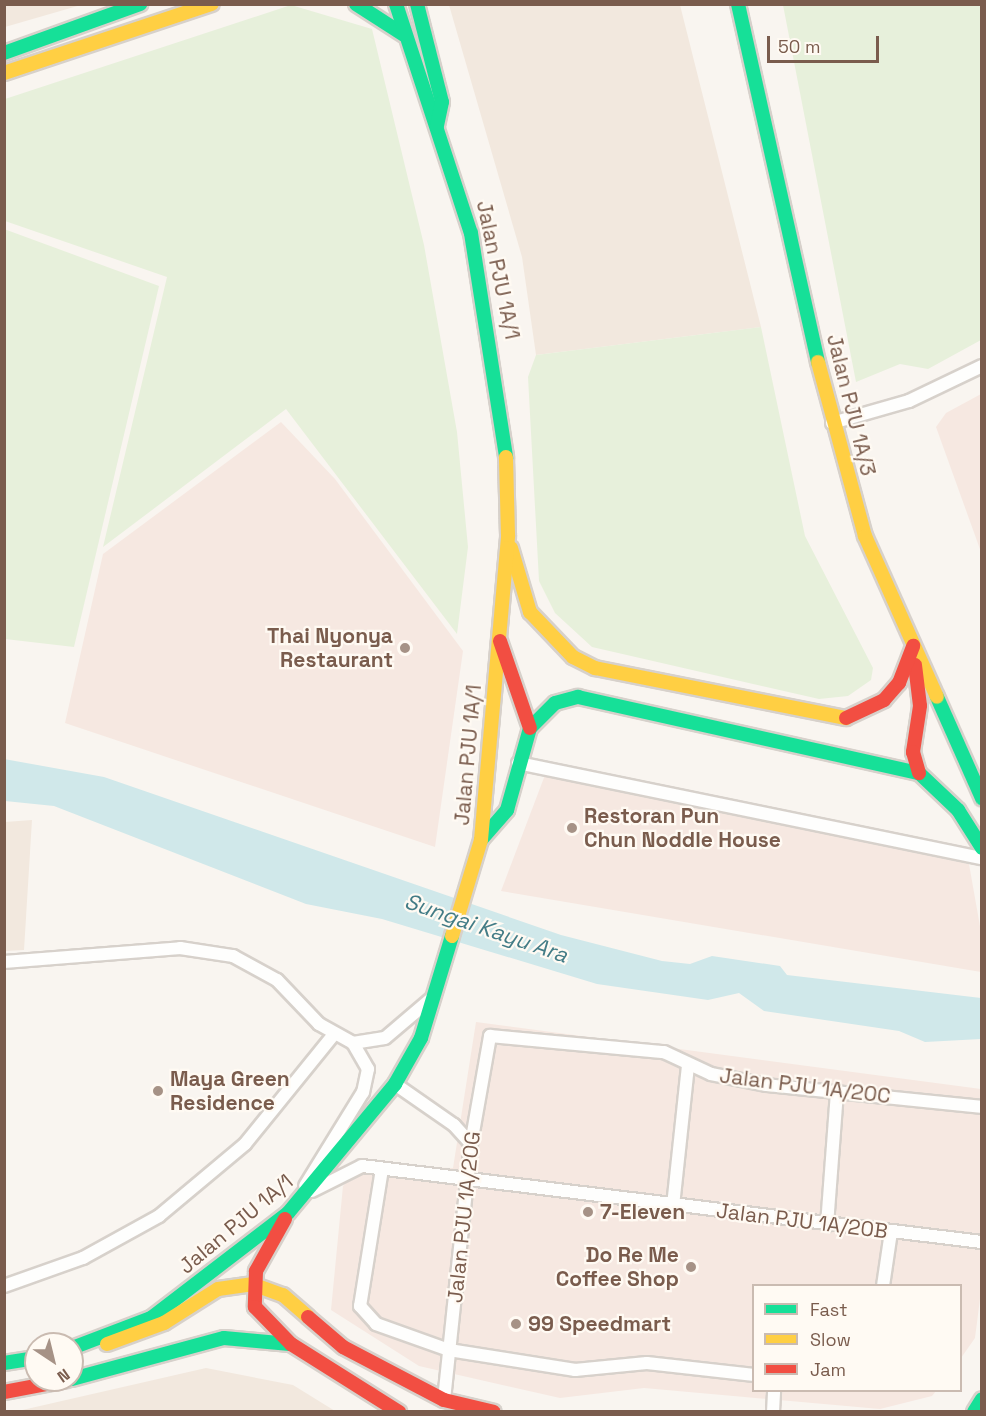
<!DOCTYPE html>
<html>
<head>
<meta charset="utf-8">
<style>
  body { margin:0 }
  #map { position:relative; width:986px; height:1416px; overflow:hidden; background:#f9f5f0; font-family:"Space Grotesk",sans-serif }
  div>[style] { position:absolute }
  .residential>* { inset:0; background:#f2e8de }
  .commercial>* { inset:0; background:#f6e8e1 }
  .green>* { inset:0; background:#e7f0db }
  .water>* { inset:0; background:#d0e8ea }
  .roads { filter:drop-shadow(2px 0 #d7d1cb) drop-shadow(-2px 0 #d7d1cb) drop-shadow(0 2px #d7d1cb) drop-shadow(0 -2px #d7d1cb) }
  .street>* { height:12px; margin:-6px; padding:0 6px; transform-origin:6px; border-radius:6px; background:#fefefd }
  .fast>* { height:14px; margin:-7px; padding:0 7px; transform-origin:7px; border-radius:7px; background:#16e098 }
  .slow>* { height:14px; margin:-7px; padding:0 7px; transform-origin:7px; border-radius:7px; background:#ffcf43 }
  .jam>* { height:14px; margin:-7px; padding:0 7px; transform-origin:7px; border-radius:7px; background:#f24e42 }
  .dots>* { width:16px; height:16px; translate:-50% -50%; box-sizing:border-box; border:3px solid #fffaf3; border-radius:50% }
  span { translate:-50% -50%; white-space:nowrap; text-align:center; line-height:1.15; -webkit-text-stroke:4.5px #fffaf3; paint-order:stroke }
  .street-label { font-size:21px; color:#7a5c4d }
  .poi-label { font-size:21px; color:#7a5c4d; font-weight:700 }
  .right { translate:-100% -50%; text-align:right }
  .left { translate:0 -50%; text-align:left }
  .water-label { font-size:22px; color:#437c86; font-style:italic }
  .frame { position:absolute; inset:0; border:6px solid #7a5c4d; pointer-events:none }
  .legend { position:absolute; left:752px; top:1284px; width:210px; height:108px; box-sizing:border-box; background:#fffaf3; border:2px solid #cabbb1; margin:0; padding:8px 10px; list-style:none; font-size:18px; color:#7a5c4d }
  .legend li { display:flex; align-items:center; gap:12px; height:30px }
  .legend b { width:30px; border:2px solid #cabbb1 }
  .north { position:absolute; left:24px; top:1332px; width:60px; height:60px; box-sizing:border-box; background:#fffaf3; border:2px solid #cabbb1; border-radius:50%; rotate:145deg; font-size:16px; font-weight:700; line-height:24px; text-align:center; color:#7a5c4d }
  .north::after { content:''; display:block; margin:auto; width:21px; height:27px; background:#a69286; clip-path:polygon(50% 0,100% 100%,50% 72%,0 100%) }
  .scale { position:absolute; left:767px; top:36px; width:112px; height:27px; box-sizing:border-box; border:3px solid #7a5c4d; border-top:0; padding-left:8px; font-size:18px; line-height:21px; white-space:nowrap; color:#7a5c4d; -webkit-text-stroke:4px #fffaf3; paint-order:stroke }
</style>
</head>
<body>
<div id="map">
  <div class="residential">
    <div style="clip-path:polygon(5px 4px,81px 4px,81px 5px,5px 27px)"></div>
    <div style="clip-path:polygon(449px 5px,680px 5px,761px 327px,536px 355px,522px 257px)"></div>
    <div style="clip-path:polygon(32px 820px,24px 950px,5px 951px,5px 822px)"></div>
    <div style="clip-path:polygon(206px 1368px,293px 1385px,335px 1411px,18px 1411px)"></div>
  </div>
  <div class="commercial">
    <div style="clip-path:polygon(981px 394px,981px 552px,936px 427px,946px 413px)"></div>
    <div style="clip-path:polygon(281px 422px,335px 479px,463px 651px,435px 847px,65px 723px,103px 554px)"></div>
    <div style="clip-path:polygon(545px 775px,969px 864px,981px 932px,981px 972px,501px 891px)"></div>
    <div style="clip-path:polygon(476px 1022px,981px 1089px,981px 1291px,975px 1338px,961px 1358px,960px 1286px,754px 1286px,754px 1390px,936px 1391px,932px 1396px,880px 1409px,644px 1388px,560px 1398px,419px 1366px,331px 1310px,343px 1186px,362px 1166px,453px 1168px)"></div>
  </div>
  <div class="green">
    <div style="clip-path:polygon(291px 5px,372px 29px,424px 245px,457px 432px,468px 547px,457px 634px,286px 409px,103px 547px,167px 277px,5px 221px,5px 99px)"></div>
    <div style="clip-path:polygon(783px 5px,981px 5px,981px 340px,928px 369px,900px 364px,856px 382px)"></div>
    <div style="clip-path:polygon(4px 229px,159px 286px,74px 647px,5px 639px)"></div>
    <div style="clip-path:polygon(761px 327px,805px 536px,873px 668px,871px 680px,848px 696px,819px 699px,592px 647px,555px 613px,539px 581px,528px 377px,536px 355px)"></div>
  </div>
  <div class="water">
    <div style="clip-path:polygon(4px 759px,104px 777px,561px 935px,662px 961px,690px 964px,712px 956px,780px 966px,787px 975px,981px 998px,981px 1039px,925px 1042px,899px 1031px,764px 1011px,739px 993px,708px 1000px,597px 984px,382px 919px,306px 904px,54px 806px,5px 801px)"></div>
  </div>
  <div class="roads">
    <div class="street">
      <div style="left:832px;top:423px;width:80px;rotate:-15.9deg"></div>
      <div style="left:909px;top:401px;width:81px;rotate:-25.6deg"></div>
      <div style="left:518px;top:763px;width:474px;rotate:11.6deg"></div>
      <div style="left:4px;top:962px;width:177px;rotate:-4.5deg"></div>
      <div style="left:180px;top:948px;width:54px;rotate:8.6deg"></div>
      <div style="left:233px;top:956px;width:50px;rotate:28.6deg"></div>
      <div style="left:277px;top:980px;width:61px;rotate:46.3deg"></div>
      <div style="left:319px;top:1024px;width:39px;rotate:29deg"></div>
      <div style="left:353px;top:1043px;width:30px;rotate:60deg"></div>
      <div style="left:368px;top:1069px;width:24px;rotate:102deg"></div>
      <div style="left:363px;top:1092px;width:110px;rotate:121.7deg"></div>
      <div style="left:353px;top:1043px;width:32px;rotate:-9deg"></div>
      <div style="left:385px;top:1038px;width:62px;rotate:-40.4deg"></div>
      <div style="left:395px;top:1084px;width:72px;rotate:34.8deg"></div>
      <div style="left:454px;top:1125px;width:25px;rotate:48deg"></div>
      <div style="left:382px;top:1169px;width:139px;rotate:99.1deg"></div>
      <div style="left:360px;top:1306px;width:24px;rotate:48deg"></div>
      <div style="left:376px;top:1324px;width:77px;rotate:19.6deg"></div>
      <div style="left:449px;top:1350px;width:128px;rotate:9deg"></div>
      <div style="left:575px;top:1370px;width:72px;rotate:-5.6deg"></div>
      <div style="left:647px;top:1363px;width:108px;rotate:6.4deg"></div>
      <div style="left:312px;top:1191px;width:56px;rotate:-26.6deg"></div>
      <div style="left:362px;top:1166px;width:625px;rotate:6.99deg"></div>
      <div style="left:673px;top:1206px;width:142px;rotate:-83.9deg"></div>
      <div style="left:827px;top:1225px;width:134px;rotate:-85.7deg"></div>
      <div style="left:4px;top:1286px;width:84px;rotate:-19.5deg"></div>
      <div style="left:83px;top:1258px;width:87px;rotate:-28.9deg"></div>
      <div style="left:159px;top:1216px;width:112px;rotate:-39.9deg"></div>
      <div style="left:245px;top:1144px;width:141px;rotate:-51deg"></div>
      <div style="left:883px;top:1286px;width:55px;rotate:-81.6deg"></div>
      <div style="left:444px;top:1400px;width:257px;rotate:-84deg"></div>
      <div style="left:471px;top:1144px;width:110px;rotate:-80deg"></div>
      <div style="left:490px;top:1036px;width:175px;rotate:5.3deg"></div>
      <div style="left:664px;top:1052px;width:52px;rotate:25.1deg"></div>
      <div style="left:711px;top:1074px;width:56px;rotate:11.3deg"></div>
      <div style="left:766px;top:1085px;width:217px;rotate:5.8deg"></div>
      <div style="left:773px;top:1412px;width:22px;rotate:-87deg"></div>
    </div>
    <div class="fast">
      <div style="left:356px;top:4px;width:57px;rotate:32.9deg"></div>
      <div style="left:396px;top:4px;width:241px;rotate:71.9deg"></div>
      <div style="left:471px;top:233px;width:227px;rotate:81.1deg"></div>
      <div style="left:417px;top:4px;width:101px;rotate:75.7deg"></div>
      <div style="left:442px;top:102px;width:25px;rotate:102deg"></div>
      <div style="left:738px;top:4px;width:367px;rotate:77.4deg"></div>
      <div style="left:4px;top:53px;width:145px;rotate:-19.8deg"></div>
      <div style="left:937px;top:697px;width:111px;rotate:66deg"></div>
      <div style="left:481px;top:840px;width:40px;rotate:-49deg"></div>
      <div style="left:507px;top:810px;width:85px;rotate:-74.3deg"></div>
      <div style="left:530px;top:728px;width:35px;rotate:-45deg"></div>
      <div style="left:555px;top:703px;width:24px;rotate:-15deg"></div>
      <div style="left:578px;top:697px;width:349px;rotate:12.6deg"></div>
      <div style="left:919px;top:773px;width:54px;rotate:43.5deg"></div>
      <div style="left:958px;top:810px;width:45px;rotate:57.7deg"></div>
      <div style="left:72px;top:1348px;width:85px;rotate:-20.8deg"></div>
      <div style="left:151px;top:1318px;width:173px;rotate:-37.5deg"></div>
      <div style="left:288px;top:1213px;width:168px;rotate:-50.3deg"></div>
      <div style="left:395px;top:1084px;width:53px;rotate:-60.5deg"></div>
      <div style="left:421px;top:1038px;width:107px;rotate:-73.1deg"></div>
      <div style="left:4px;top:1363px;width:32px;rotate:-9deg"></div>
      <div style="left:72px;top:1379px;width:157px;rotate:-15.1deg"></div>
      <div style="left:224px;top:1338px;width:66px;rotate:5.2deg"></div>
      <div style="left:974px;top:1412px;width:15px;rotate:-58deg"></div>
    </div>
    <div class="slow">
      <div style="left:4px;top:73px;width:219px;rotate:-18.4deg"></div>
      <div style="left:818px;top:362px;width:180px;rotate:74.9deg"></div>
      <div style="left:865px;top:536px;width:176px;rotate:65.9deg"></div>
      <div style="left:511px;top:548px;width:67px;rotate:73.5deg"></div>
      <div style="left:530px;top:612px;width:62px;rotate:46.3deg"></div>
      <div style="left:573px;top:657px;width:25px;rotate:27deg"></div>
      <div style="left:595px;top:668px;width:256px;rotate:11.3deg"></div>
      <div style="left:452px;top:936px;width:100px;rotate:-73.2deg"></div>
      <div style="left:481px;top:840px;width:306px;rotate:-84.9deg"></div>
      <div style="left:508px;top:535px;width:78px;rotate:-91.5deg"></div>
      <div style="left:107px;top:1344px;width:61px;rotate:-20.2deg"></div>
      <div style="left:164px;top:1323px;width:64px;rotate:-32.2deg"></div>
      <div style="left:218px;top:1289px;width:34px;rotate:-8deg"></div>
      <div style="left:252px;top:1284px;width:33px;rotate:20deg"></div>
      <div style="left:283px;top:1295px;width:33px;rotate:41deg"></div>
    </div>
    <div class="jam">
      <div style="left:500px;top:641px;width:92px;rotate:71deg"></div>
      <div style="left:915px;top:665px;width:41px;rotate:83deg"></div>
      <div style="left:920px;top:706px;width:47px;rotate:98.7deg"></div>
      <div style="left:913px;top:752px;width:22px;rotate:74deg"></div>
      <div style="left:846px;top:718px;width:42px;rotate:-25.3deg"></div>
      <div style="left:884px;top:700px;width:23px;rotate:-49deg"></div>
      <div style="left:899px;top:683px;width:40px;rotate:-69deg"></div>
      <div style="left:285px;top:1219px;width:60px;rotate:119.1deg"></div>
      <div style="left:256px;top:1271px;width:36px;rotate:92deg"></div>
      <div style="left:255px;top:1307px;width:52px;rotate:45.8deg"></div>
      <div style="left:291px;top:1344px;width:128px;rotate:32.2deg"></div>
      <div style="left:308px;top:1317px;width:46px;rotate:40.6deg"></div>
      <div style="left:343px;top:1347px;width:114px;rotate:27.7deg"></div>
      <div style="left:444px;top:1400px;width:51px;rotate:13.5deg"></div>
      <div style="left:4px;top:1392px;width:64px;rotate:-10.8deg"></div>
    </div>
  </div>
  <div class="dots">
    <div style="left:405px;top:648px;background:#a69286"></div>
    <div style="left:572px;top:828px;background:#a69286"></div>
    <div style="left:158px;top:1091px;background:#a69286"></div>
    <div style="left:588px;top:1212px;background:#a69286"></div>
    <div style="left:691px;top:1267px;background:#a69286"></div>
    <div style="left:516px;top:1324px;background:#a69286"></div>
  </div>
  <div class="street-label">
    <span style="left:498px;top:270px;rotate:78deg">Jalan PJU 1A/1</span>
    <span style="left:851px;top:405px;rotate:76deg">Jalan PJU 1A/3</span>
    <span style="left:468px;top:755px;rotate:-85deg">Jalan PJU 1A/1</span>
    <span style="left:805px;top:1086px;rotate:7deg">Jalan PJU 1A/20C</span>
    <span style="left:464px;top:1217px;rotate:-84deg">Jalan PJU 1A/20G</span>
    <span style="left:802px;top:1221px;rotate:7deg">Jalan PJU 1A/20B</span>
    <span style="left:236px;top:1224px;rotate:-40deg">Jalan PJU 1A/1</span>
  </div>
  <div class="poi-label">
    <span class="right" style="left:393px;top:648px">Thai Nyonya<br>Restaurant</span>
    <span class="left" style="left:584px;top:828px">Restoran Pun<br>Chun Noddle House</span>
    <span class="left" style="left:170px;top:1091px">Maya Green<br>Residence</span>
    <span class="left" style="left:600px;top:1212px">7-Eleven</span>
    <span class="right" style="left:679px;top:1267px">Do Re Me<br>Coffee Shop</span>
    <span class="left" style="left:528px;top:1324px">99 Speedmart</span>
  </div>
  <div class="water-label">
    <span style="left:486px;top:928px;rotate:19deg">Sungai Kayu Ara</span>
  </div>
  <div class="frame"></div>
  <ul class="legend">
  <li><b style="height:8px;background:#16e098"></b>Fast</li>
  <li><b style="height:8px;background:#ffcf43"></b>Slow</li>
  <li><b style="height:8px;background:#f24e42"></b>Jam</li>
  </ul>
  <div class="north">N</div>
  <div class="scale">50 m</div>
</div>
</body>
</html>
